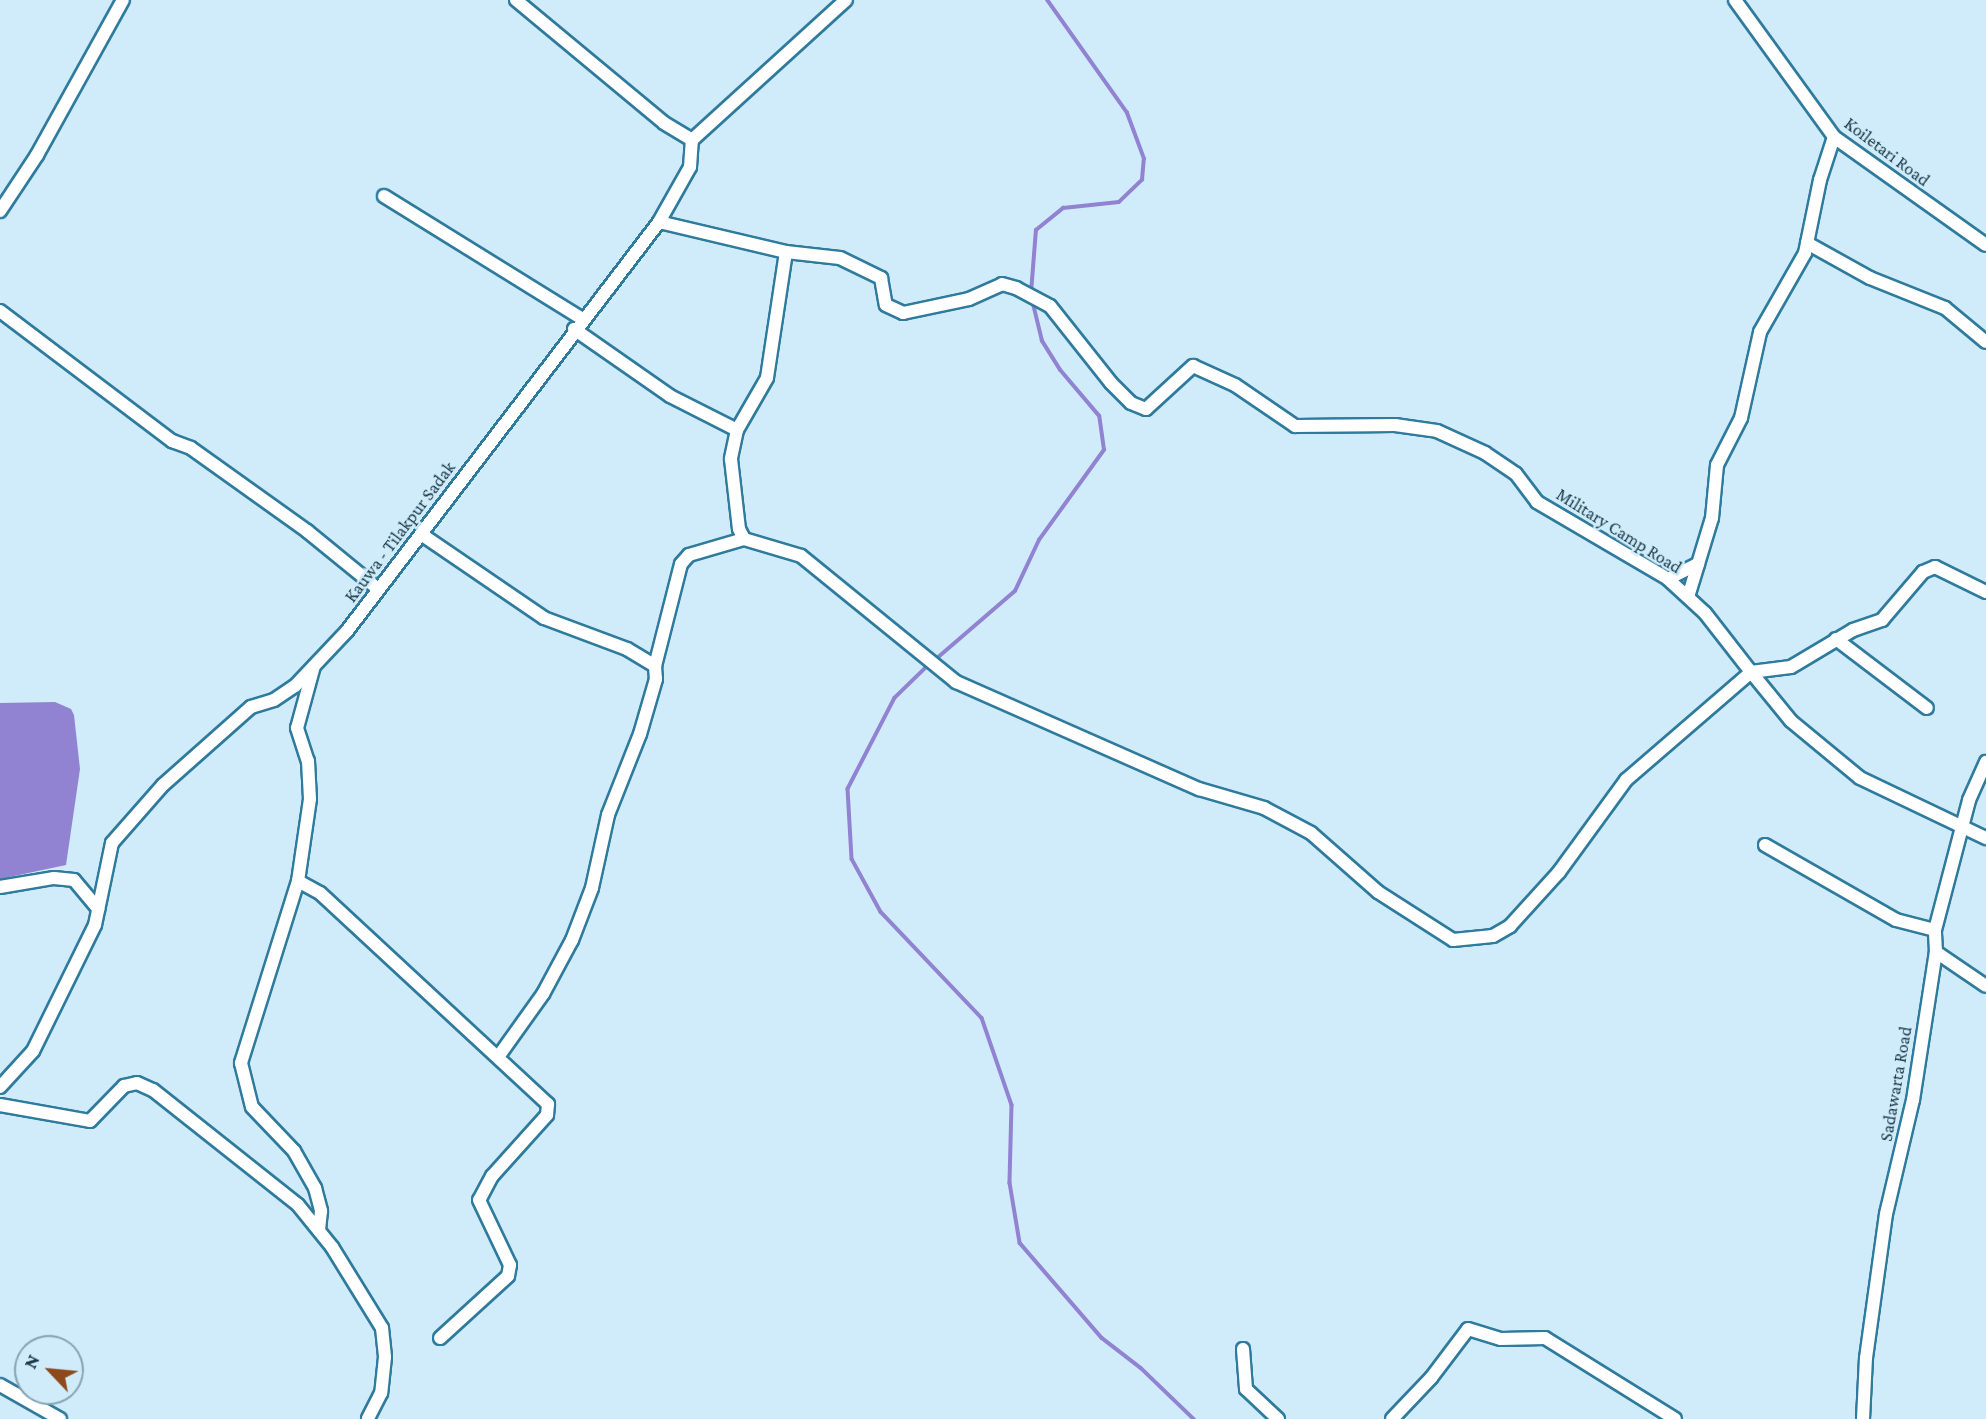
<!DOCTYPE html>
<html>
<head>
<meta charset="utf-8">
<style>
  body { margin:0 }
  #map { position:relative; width:1986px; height:1419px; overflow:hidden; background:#d0ecfb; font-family:"Crimson Pro",serif }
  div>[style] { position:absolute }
  .water>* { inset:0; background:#9183d1 }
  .stream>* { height:3.5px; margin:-1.75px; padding:0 1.75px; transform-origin:1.75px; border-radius:1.75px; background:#9183d1 }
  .roads { filter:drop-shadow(2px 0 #2f7b9d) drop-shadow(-2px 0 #2f7b9d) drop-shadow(0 2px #2f7b9d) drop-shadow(0 -2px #2f7b9d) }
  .street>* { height:12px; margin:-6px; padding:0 6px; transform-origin:6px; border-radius:6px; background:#fff }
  span { translate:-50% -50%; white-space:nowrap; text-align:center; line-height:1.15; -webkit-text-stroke:5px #d0ecfb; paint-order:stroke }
  .street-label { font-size:18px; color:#1a3948 }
  .north { position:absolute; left:14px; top:1335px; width:70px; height:70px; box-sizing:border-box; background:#d0ecfb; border:2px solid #87a4b3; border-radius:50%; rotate:296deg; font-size:19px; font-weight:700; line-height:28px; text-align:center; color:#1a3948 }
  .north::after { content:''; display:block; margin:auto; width:24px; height:32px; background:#8d491c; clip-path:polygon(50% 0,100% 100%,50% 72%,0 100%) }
</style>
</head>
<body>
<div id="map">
  <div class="water">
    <div style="clip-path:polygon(55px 702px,71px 709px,74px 715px,80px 769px,66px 865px,0 879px,0 703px)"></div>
  </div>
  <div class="stream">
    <div style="left:1031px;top:293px;width:63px;rotate:-85.5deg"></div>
    <div style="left:1036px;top:230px;width:35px;rotate:-39deg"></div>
    <div style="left:1063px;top:208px;width:56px;rotate:-6.1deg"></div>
    <div style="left:1119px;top:202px;width:32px;rotate:-44deg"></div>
    <div style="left:1142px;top:180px;width:21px;rotate:-85deg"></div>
    <div style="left:1144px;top:159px;width:49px;rotate:-110.3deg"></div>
    <div style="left:1127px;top:113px;width:138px;rotate:-125.3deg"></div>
    <div style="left:936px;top:659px;width:104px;rotate:-40.7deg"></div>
    <div style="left:1015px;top:591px;width:56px;rotate:-64.8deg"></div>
    <div style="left:1039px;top:540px;width:111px;rotate:-54.2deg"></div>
    <div style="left:1104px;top:450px;width:34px;rotate:-98deg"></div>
    <div style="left:1099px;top:416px;width:60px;rotate:-130.3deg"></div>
    <div style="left:1060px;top:370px;width:34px;rotate:-122deg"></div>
    <div style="left:1042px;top:341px;width:42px;rotate:-103.7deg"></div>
    <div style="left:930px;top:664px;width:49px;rotate:135.8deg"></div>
    <div style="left:895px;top:698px;width:102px;rotate:117.3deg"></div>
    <div style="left:848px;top:789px;width:70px;rotate:86.7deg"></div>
    <div style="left:852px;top:859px;width:60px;rotate:61.3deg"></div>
    <div style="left:881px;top:912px;width:146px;rotate:46.4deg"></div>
    <div style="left:982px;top:1018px;width:92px;rotate:71deg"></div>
    <div style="left:1012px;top:1105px;width:78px;rotate:91.5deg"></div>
    <div style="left:1010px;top:1183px;width:61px;rotate:80.5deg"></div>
    <div style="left:1020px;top:1243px;width:125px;rotate:49.2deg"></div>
    <div style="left:1102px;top:1338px;width:49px;rotate:37.6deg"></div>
    <div style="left:1141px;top:1368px;width:74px;rotate:43.9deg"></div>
  </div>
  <div class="roads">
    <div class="street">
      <div style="left:516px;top:0;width:192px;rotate:39.7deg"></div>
      <div style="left:664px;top:123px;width:33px;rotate:31deg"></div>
      <div style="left:1735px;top:0;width:169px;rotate:54.1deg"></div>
      <div style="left:1834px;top:137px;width:186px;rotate:35.4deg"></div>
      <div style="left:384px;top:196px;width:233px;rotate:31.8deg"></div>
      <div style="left:0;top:211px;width:67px;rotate:-56.5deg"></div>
      <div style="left:37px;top:155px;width:177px;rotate:-61deg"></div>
      <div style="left:659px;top:222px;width:130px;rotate:13.3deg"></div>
      <div style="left:786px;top:252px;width:54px;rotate:6.3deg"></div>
      <div style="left:840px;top:258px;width:46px;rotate:26deg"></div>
      <div style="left:881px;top:278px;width:27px;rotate:80deg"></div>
      <div style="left:886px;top:305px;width:19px;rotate:25deg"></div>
      <div style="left:903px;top:313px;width:67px;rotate:-12deg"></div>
      <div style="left:969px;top:299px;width:36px;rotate:-24deg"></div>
      <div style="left:1002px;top:284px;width:15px;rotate:16deg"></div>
      <div style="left:1016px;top:288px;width:38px;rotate:28deg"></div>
      <div style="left:1050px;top:306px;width:98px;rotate:51.6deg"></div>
      <div style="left:1111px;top:383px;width:28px;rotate:45deg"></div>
      <div style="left:1131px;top:403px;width:16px;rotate:22deg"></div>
      <div style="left:1146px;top:409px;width:64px;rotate:-42.5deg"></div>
      <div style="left:1193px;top:366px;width:46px;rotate:24.3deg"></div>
      <div style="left:1235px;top:385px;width:73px;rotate:34.3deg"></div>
      <div style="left:1295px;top:426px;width:100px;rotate:-0.6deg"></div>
      <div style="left:1395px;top:425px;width:42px;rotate:8.1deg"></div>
      <div style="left:1437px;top:431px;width:53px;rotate:24.6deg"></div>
      <div style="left:1485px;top:453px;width:37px;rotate:34deg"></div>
      <div style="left:1516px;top:474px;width:35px;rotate:53deg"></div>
      <div style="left:1537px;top:502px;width:152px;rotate:30.4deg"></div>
      <div style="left:1668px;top:579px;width:50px;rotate:42.6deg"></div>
      <div style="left:1705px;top:613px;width:75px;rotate:52.1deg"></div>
      <div style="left:1751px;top:672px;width:40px;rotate:-7.1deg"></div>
      <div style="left:1791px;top:667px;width:72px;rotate:-30.8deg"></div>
      <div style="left:1853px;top:630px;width:31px;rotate:-19deg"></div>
      <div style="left:1882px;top:620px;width:63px;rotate:-49.5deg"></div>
      <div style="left:1923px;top:572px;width:13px;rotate:-23deg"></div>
      <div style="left:1935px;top:567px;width:57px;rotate:26.1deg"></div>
      <div style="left:1807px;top:243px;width:72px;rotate:29.1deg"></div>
      <div style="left:1870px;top:278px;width:81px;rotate:21.8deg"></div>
      <div style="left:1945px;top:308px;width:53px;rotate:39.7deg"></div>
      <div style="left:786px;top:252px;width:127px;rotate:98.6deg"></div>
      <div style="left:767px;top:378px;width:60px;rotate:120deg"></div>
      <div style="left:737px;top:430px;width:30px;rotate:102deg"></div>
      <div style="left:731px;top:459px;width:70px;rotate:83.5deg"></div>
      <div style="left:739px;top:529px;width:11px;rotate:63deg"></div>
      <div style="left:744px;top:539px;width:59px;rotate:16.6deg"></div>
      <div style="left:801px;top:556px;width:200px;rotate:39.1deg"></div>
      <div style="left:956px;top:682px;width:266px;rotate:23.8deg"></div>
      <div style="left:1199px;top:789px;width:68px;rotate:16.3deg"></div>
      <div style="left:1264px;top:808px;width:53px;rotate:28deg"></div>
      <div style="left:1311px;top:833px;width:89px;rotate:41.4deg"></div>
      <div style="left:1378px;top:892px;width:89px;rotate:32.6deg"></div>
      <div style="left:1453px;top:940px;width:40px;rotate:-5.7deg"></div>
      <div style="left:1493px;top:936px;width:20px;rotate:-30deg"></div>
      <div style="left:1510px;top:926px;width:73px;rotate:-47.8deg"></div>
      <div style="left:1559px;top:872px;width:114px;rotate:-53.9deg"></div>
      <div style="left:1626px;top:780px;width:165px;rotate:-40.8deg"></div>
      <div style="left:1751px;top:672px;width:63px;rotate:50.8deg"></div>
      <div style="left:1791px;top:721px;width:89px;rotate:39.6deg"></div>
      <div style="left:1860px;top:778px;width:140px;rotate:25.5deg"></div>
      <div style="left:0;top:311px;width:216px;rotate:37.1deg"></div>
      <div style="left:172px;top:441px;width:20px;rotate:20deg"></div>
      <div style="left:191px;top:448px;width:143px;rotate:35.6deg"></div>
      <div style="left:307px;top:531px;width:90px;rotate:39.2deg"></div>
      <div style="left:574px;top:329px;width:117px;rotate:34.9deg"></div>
      <div style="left:670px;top:396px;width:75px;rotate:26.9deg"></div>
      <div style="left:421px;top:534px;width:149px;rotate:34.3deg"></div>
      <div style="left:544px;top:618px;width:89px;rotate:20.5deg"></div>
      <div style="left:627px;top:649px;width:33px;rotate:31deg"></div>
      <div style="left:655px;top:666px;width:13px;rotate:86deg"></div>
      <div style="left:656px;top:679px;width:57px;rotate:106.2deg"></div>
      <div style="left:640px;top:734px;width:87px;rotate:111.6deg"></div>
      <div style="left:608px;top:815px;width:75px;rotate:102.4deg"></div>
      <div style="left:592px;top:888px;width:56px;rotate:111deg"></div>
      <div style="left:572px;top:940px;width:61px;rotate:118.2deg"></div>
      <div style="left:543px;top:994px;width:77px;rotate:125.5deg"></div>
      <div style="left:1668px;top:579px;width:34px;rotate:-27deg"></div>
      <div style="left:1698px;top:564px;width:48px;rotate:-73.1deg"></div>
      <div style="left:1712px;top:518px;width:53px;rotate:-84.6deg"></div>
      <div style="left:1717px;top:465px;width:53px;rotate:-62.9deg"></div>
      <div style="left:1741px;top:418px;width:88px;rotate:-77.5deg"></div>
      <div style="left:1760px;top:332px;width:91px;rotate:-60.3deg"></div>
      <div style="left:1805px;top:253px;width:75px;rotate:-78.4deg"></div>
      <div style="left:1820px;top:180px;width:45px;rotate:-72deg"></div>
      <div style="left:1688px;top:597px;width:34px;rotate:-73deg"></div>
      <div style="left:1836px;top:639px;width:114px;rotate:37.2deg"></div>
      <div style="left:314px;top:666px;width:64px;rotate:105.3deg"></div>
      <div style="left:297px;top:728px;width:35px;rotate:72deg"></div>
      <div style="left:308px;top:761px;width:38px;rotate:87deg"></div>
      <div style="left:310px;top:799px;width:83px;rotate:98.3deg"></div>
      <div style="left:298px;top:881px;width:191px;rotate:107.4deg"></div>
      <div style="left:241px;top:1063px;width:45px;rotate:76deg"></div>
      <div style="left:252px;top:1107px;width:61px;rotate:46.3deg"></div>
      <div style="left:294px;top:1151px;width:43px;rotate:60.4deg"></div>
      <div style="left:315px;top:1188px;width:24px;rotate:75deg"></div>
      <div style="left:321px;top:1211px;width:19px;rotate:96deg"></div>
      <div style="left:655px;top:666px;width:105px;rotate:-75.7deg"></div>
      <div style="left:681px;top:564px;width:12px;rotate:-48deg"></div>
      <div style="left:689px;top:555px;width:57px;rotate:-16.2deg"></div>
      <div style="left:1765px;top:845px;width:151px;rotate:29.8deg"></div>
      <div style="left:1896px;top:920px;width:40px;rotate:14.4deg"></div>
      <div style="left:298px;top:881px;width:25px;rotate:29deg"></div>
      <div style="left:320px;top:893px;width:311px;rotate:42.8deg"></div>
      <div style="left:548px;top:1104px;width:11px;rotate:95deg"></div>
      <div style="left:547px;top:1115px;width:82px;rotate:132deg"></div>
      <div style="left:492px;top:1176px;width:27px;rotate:118deg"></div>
      <div style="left:479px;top:1200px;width:72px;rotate:64.5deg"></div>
      <div style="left:510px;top:1265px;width:11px;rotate:100deg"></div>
      <div style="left:508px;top:1276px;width:92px;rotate:137.6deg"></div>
      <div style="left:0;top:887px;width:55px;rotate:-9.5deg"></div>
      <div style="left:54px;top:878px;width:20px;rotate:6deg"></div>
      <div style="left:74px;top:880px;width:38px;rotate:50deg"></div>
      <div style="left:1936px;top:952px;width:60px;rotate:34.2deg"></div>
      <div style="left:0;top:1087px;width:49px;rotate:-47.5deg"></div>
      <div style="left:33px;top:1051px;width:140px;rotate:-63.8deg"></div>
      <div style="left:95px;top:925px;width:84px;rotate:-78.3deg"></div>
      <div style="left:112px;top:843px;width:77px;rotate:-48.7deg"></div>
      <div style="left:163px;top:785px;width:118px;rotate:-41.6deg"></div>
      <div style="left:251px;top:707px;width:24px;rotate:-17deg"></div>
      <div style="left:274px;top:700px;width:25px;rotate:-34deg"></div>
      <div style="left:295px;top:686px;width:76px;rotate:-46.6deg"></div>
      <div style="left:347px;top:631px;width:514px;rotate:-52.66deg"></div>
      <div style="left:659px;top:222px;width:63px;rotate:-60.6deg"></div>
      <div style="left:690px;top:167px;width:27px;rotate:-86deg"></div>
      <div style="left:692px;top:140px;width:208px;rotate:-42.3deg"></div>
      <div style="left:0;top:1105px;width:91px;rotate:10.1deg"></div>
      <div style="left:90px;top:1121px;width:49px;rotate:-45.8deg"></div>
      <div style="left:124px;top:1086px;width:13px;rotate:-13deg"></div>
      <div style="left:137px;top:1083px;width:17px;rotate:24deg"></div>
      <div style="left:153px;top:1090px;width:185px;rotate:38.4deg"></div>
      <div style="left:298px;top:1205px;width:54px;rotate:51deg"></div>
      <div style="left:332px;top:1247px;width:95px;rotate:58.3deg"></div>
      <div style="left:382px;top:1328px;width:29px;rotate:84deg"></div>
      <div style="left:385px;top:1357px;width:36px;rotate:96deg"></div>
      <div style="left:381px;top:1393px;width:29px;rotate:117deg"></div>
      <div style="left:1243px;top:1349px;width:40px;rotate:85.7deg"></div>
      <div style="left:1246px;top:1389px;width:44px;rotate:43.2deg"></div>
      <div style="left:0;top:1385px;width:69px;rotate:29.5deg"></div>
      <div style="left:1392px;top:1419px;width:57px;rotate:-46.4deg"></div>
      <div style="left:1431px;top:1378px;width:61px;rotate:-52.9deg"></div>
      <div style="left:1468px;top:1329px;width:34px;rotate:17deg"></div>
      <div style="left:1501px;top:1339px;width:44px;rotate:-1.3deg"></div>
      <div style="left:1545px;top:1338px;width:153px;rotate:31.9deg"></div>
      <div style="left:1863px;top:1419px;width:61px;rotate:-87.2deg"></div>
      <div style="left:1866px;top:1358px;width:145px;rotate:-82.1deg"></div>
      <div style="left:1886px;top:1214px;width:117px;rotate:-76.7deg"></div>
      <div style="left:1913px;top:1100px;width:150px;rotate:-81.2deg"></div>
      <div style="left:1936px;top:952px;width:22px;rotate:-93deg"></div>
      <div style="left:1935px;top:930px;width:134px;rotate:-75.3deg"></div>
      <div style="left:1969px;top:800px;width:42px;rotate:-65.9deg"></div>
    </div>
  </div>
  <div class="street-label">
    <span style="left:1887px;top:152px;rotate:37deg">Koiletari Road</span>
    <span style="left:1619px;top:531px;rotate:32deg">Military Camp Road</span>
    <span style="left:400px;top:532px;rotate:-53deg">Kauwa - Tilakpur Sadak</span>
    <span style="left:1896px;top:1084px;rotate:-80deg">Sadawarta Road</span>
  </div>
  <div class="north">N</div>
</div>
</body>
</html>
